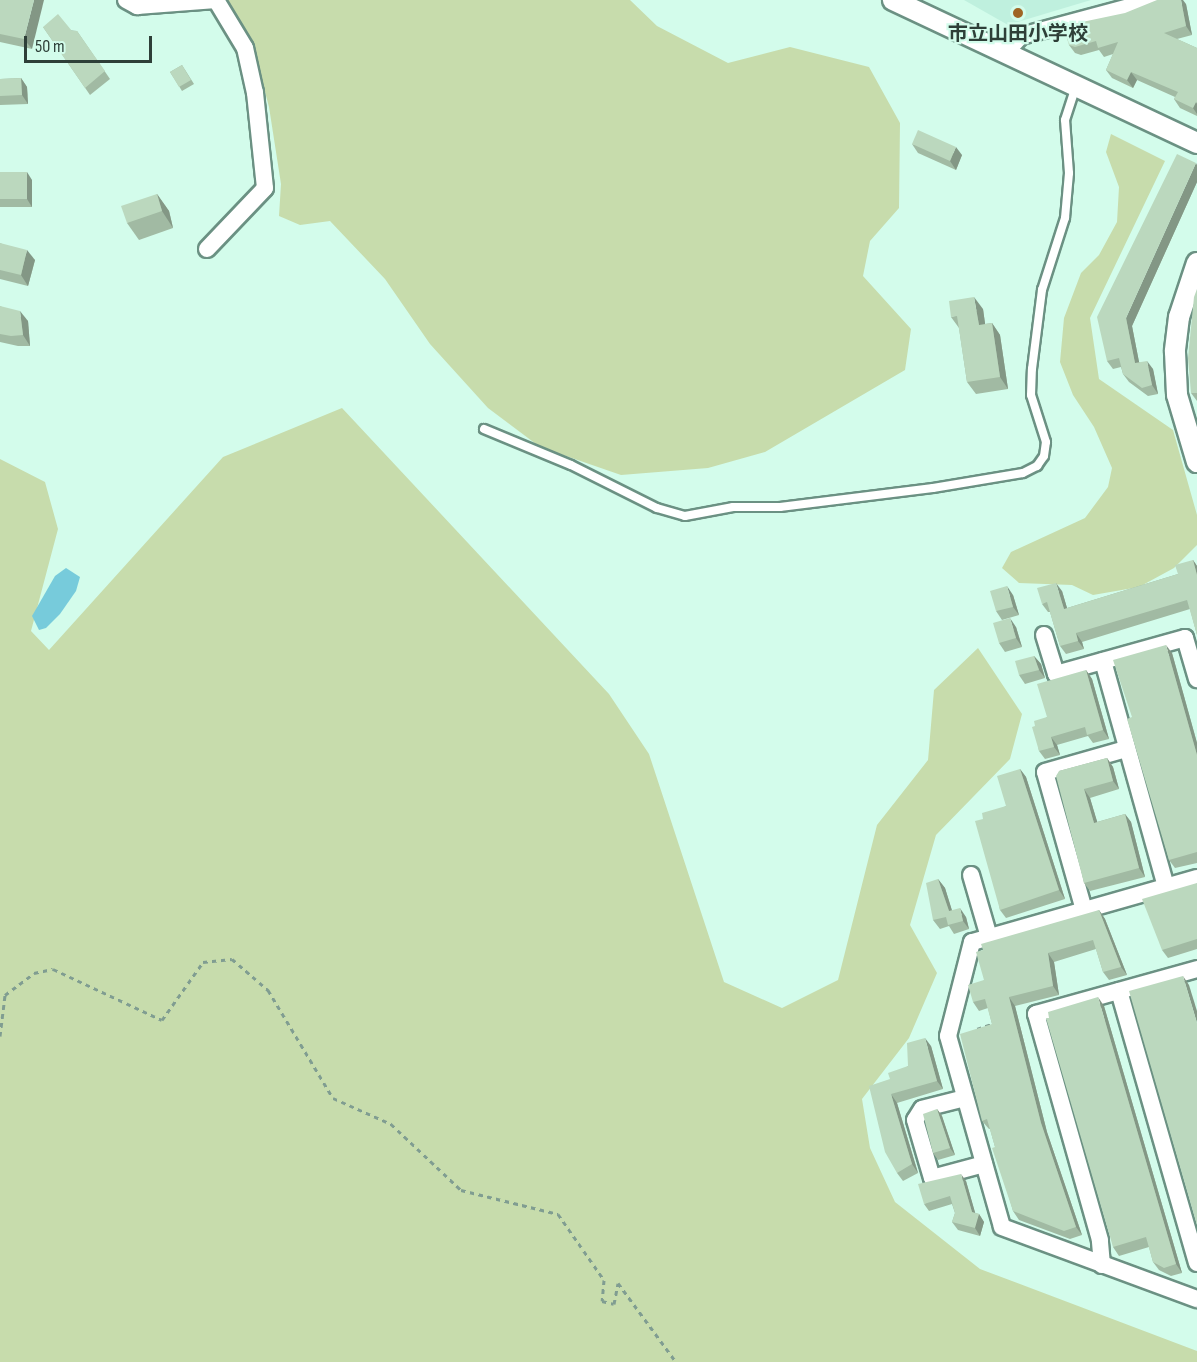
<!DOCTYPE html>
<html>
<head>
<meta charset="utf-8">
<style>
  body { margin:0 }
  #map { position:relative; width:1197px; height:1362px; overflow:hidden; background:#d3fceb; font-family:"Sofia Sans Condensed","Noto Sans JP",sans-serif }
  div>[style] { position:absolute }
  .built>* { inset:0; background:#bff0de }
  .green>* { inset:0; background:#c7dcac }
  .water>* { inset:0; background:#77cbdb }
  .path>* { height:3px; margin-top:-1.5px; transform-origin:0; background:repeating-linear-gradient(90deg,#809d91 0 4.5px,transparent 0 9px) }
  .roads { filter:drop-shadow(2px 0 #6b9183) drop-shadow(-2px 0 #6b9183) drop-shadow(0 2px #6b9183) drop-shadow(0 -2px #6b9183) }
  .service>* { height:8px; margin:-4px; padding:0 4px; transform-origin:4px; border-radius:4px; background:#fff }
  .minor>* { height:16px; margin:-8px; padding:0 8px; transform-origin:8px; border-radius:8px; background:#fff }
  .tertiary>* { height:20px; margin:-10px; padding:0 10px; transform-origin:10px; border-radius:10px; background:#fff }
  .wall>* { inset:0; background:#a1baa3 }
  .shaded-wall>* { inset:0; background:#839785 }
  .building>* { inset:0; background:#bbd8be }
  .dots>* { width:16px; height:16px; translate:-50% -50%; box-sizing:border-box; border:3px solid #d3fceb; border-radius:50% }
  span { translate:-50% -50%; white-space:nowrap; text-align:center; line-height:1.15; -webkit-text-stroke:4.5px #d3fceb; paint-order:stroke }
  .poi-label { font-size:20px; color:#2e3f38; font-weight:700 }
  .scale { position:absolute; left:24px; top:36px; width:128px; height:27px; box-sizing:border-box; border:3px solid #2e3f38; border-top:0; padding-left:8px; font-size:18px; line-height:21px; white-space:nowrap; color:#2e3f38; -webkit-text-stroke:4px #d3fceb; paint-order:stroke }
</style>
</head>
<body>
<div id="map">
  <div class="built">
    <div style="clip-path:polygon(964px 0,1091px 0,1008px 25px)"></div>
  </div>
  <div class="green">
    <div style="clip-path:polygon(226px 0,630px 0,657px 26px,728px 63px,790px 47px,869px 67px,900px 123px,899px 208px,870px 241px,863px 276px,911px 329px,905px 370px,765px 452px,708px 468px,621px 475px,540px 447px,488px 408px,430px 344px,385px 279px,330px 221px,300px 225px,279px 216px,281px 184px,269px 107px,255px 54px)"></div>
    <div style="clip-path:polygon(1111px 134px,1165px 161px,1090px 318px,1099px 379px,1173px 430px,1197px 515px,1197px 545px,1174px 568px,1139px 587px,1093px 595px,1072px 585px,1019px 583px,1002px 568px,1011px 552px,1085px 518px,1108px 487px,1112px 468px,1094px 427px,1073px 395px,1060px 362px,1064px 318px,1081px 273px,1099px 255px,1117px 222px,1119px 187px,1106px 152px)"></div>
    <div style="clip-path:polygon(342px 408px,609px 694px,649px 754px,724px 982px,782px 1008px,838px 980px,877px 825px,928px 760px,934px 690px,978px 648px,1022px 714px,1010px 759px,936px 835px,910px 925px,937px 973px,909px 1038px,862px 1099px,870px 1148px,895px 1202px,980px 1269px,1197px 1351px,1197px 1362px,0 1362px,0 459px,45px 482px,58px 529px,31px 631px,49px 650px,223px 457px)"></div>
  </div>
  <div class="water">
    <div style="clip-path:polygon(66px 568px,80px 577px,76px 591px,60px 614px,46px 628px,39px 630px,32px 616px,55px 576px)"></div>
  </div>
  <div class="path">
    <div style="left:977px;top:1029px;width:18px;rotate:-19deg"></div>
    <div style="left:0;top:1036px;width:41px;rotate:-83deg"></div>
    <div style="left:5px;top:995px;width:36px;rotate:-37deg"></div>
    <div style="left:34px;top:973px;width:19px;rotate:-12deg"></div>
    <div style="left:53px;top:969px;width:120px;rotate:25.1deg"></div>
    <div style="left:162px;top:1020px;width:71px;rotate:-54.7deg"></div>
    <div style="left:203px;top:962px;width:29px;rotate:-6deg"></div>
    <div style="left:232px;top:959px;width:48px;rotate:40.7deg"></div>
    <div style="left:268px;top:990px;width:126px;rotate:59deg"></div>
    <div style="left:333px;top:1098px;width:64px;rotate:24.1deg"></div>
    <div style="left:391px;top:1124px;width:96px;rotate:43.3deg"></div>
    <div style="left:461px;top:1190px;width:100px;rotate:13.9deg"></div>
    <div style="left:558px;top:1214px;width:80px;rotate:55.1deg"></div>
    <div style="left:604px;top:1280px;width:21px;rotate:95deg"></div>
    <div style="left:602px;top:1301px;width:12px;rotate:14deg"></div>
    <div style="left:614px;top:1304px;width:21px;rotate:-79deg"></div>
    <div style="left:618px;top:1283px;width:98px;rotate:53.7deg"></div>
  </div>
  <div class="roads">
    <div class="service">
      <div style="left:484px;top:429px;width:94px;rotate:22.5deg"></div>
      <div style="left:571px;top:465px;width:96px;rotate:26.6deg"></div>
      <div style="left:657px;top:508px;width:29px;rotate:16deg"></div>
      <div style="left:685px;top:516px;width:49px;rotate:-10.6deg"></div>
      <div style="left:733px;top:507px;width:47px"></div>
      <div style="left:780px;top:507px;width:154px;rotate:-7.1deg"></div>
      <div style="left:933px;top:488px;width:91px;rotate:-9.5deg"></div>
      <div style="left:1023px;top:473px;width:16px;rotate:-27deg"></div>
      <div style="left:1037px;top:466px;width:12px;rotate:-55deg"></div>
      <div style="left:1044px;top:456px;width:14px;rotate:-82deg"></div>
      <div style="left:1046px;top:442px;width:49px;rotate:-107.7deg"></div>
      <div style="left:1031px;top:395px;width:26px;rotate:-88deg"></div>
      <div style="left:1032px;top:369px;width:80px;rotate:-82.8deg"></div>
      <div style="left:1042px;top:290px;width:76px;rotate:-72.3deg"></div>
      <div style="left:1065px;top:218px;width:45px;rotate:-84.9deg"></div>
      <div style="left:1069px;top:173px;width:53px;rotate:-94.3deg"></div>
      <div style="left:1065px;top:120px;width:36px;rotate:-72deg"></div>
    </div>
    <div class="minor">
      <div style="left:126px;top:0;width:13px;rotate:29deg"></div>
      <div style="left:137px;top:6px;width:79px;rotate:-4.3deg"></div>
      <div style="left:1005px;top:53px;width:23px;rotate:-47deg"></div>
      <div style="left:1021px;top:36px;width:139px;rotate:-15deg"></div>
      <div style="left:207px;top:249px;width:84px;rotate:-46.4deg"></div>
      <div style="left:265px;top:188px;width:96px;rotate:-96deg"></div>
      <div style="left:255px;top:93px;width:46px;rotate:-102.5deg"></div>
      <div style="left:245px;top:48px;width:56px;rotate:-121.1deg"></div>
      <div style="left:1044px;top:635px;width:41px;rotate:72.9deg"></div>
      <div style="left:1056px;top:674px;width:134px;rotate:-15.6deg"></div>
      <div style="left:1185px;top:638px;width:43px;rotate:73.7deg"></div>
      <div style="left:1103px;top:661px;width:234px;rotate:74.4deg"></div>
      <div style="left:971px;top:875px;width:65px;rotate:73.8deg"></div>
      <div style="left:1197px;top:878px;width:234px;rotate:164.1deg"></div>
      <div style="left:972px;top:942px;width:97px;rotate:104.3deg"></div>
      <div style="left:948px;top:1036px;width:198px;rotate:74.2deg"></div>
      <div style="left:1002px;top:1227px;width:208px;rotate:20.3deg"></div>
      <div style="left:1084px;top:910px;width:143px;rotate:-105.8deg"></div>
      <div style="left:1045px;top:772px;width:84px;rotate:-15.9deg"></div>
      <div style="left:1119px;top:991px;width:283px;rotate:74deg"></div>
      <div style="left:965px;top:1098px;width:44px;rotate:165.7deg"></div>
      <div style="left:922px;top:1109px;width:13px;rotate:122deg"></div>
      <div style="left:915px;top:1120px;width:60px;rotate:73.7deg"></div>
      <div style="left:932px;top:1178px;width:54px;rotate:-15.1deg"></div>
      <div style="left:1102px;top:1265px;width:25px;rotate:-95deg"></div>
      <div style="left:1100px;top:1240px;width:235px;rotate:-105.8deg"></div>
      <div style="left:1036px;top:1014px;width:167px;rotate:-15.6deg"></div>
    </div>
    <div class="tertiary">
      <div style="left:893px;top:0;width:336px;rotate:25.2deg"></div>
      <div style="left:1197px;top:263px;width:57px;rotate:108.4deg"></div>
      <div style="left:1179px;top:317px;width:35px;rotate:97deg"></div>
      <div style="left:1175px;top:352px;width:43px;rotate:87.3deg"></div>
      <div style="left:1177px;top:395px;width:70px;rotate:73.4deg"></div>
    </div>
  </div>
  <div class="wall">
    <div style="clip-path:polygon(0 0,32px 49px,0 42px)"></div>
    <div style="clip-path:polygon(1186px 4px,1192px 35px,1177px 39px,1197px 48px,1197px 116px,1180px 108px,1174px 99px,1175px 97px,1137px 80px,1133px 88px,1112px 78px,1106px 70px,1113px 54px,1104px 57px,1099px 50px,1081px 55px,1075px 53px,1069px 45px)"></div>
    <div style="clip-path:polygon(43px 27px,77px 31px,110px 79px,90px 95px)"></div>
    <div style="clip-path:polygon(182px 65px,194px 84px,182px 91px,170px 72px)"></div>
    <div style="clip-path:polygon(21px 78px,27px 87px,28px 104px,0 105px,0 79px)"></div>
    <div style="clip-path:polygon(912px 144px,962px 155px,956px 170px,918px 153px)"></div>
    <div style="clip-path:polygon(1197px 165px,1197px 182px,1132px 326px,1139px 362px,1153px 369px,1158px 394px,1148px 396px,1129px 382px,1123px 374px,1121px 367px,1113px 369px,1107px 361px)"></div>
    <div style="clip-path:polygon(0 172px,32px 180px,32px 207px,0 207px)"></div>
    <div style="clip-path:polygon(157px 194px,169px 211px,173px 228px,139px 240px,127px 223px)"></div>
    <div style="clip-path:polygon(0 243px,35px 260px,28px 286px,0 279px)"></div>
    <div style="clip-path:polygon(1197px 289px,1197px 401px,1191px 393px)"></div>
    <div style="clip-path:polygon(0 306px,28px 321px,30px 346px,18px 346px,0 342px)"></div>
    <div style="clip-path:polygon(983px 309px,985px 324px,992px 323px,1000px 335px,1008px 389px,976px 394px,967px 382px,959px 328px,951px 317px)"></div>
    <div style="clip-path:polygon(1193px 560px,1197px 566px,1197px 635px,1190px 609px,1082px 642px,1084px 649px,1066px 654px,1060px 646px,1050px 612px,1048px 612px,1042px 604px,1062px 591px,1067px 608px,1178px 574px)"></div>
    <div style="clip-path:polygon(1013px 595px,1019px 615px,1002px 620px,996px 611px)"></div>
    <div style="clip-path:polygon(1016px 627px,1022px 647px,1005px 652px,999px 643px)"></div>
    <div style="clip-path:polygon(1172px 653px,1197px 743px,1197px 863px,1175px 868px,1169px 860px,1132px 717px)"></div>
    <div style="clip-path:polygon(1034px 656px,1041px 664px,1045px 678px,1025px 684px,1019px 675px)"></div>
    <div style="clip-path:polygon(1086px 670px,1092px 679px,1109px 739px,1093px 743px,1088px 736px,1057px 745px,1060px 755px,1045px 759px,1039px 751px,1035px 726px,1047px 717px)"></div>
    <div style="clip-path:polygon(1107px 758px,1113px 767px,1119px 789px,1090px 798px,1097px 822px,1125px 814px,1131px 822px,1145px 877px,1090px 891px,1084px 883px,1059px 771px)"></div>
    <div style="clip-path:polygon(1020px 769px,1026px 777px,1065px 899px,1006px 918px,1000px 910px,983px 819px,1006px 806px)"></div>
    <div style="clip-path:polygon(938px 879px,945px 888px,952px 911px,966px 917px,969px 929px,954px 934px,949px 926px,940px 929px,933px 920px)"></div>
    <div style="clip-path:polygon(1197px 883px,1197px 949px,1168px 958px,1162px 950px)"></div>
    <div style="clip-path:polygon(1099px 910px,1105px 919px,1127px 975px,1109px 980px,1103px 972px,1096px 949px,1054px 962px,1059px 995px,1015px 1006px,1047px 1132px,1082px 1235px,1070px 1239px,1019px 1220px,1013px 1211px,990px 1129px,989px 1129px,982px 1121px,992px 1024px,988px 1008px,979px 1011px,973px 1002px,984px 980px)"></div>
    <div style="clip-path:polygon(1104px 1006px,1182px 1273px,1171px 1276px,1159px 1270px,1153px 1262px,1149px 1247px,1119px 1256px,1113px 1247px)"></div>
    <div style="clip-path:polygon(931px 1046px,943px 1089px,897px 1103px,918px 1173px,903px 1181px,897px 1173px,890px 1079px,908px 1066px)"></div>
    <div style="clip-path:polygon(937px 1109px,942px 1116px,955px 1155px,938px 1160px,933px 1153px)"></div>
    <div style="clip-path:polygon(966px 1181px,975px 1213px,979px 1214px,984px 1222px,980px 1236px,958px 1230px,952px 1222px,955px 1213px,952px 1204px,929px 1211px,924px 1204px)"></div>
  </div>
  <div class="shaded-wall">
    <div style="clip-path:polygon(34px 0,44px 0,32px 49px,24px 39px)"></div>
    <div style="clip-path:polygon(1181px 0,1183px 0,1186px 4px,1192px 35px,1186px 26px)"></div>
    <div style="clip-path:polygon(1131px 72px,1137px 80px,1133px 88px,1127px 80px)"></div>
    <div style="clip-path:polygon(21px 78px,27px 87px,28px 104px,22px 95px)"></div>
    <div style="clip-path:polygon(1196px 102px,1197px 104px,1197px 114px,1193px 108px)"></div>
    <div style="clip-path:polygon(956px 147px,962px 155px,956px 170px,950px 161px)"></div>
    <div style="clip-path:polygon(1196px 163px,1197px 165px,1197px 182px,1132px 326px,1141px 372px,1135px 363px,1126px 318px)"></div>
    <div style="clip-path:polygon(27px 172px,32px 180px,32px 207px,27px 199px)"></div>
    <div style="clip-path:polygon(157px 194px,169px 211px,173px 228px,162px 211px)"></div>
    <div style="clip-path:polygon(27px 250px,35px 260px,28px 286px,21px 275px)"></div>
    <div style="clip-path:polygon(974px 297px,983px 309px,987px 337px,979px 325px)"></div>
    <div style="clip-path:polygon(20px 311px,28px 321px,30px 346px,23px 335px)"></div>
    <div style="clip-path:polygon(992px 323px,1000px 335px,1008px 389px,1000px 377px)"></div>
    <div style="clip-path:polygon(1147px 361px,1153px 369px,1158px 394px,1152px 385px)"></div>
    <div style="clip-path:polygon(1193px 560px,1197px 566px,1197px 575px)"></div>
    <div style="clip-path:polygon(1056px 583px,1062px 591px,1070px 618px,1064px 609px)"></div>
    <div style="clip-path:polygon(1007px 586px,1013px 595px,1019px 615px,1013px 607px)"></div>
    <div style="clip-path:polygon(1010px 618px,1016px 627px,1022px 647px,1016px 638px)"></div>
    <div style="clip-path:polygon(1076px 633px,1082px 642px,1084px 649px,1078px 641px)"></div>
    <div style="clip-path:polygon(1166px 645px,1172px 653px,1197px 743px,1197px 755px)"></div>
    <div style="clip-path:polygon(1034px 656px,1041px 664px,1045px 678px,1039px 670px)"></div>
    <div style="clip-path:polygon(1086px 670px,1092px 679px,1109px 739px,1103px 730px)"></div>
    <div style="clip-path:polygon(1051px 737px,1057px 745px,1060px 755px,1054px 747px)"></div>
    <div style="clip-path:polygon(1107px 758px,1113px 767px,1119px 789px,1113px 781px)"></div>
    <div style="clip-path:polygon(1020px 769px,1026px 777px,1065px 899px,1059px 890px)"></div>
    <div style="clip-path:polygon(1084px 789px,1090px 798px,1100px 831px,1094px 823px)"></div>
    <div style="clip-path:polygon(1125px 814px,1131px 822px,1145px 877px,1139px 868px)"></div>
    <div style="clip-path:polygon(938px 879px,945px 888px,955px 920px,949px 911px)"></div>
    <div style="clip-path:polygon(960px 908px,966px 917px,969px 929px,963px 921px)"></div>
    <div style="clip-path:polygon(1099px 910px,1105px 919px,1127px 975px,1121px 967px)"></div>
    <div style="clip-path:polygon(1048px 953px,1054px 962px,1059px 995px,1053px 986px)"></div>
    <div style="clip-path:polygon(1183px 976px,1189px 985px,1197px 1011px,1197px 1023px)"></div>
    <div style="clip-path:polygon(1009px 997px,1015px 1006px,1047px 1132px,1082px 1235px,1076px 1227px,1041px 1123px)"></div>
    <div style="clip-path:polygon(1098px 997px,1104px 1006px,1182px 1273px,1176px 1264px)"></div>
    <div style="clip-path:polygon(925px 1038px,931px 1046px,943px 1089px,937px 1081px)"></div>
    <div style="clip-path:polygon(891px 1094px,897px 1103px,918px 1173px,912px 1164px)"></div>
    <div style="clip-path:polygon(937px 1109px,942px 1116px,955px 1155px,950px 1148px)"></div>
    <div style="clip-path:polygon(961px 1174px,966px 1181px,977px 1219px,979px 1214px,984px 1222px,980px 1236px,975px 1228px,972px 1212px)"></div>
  </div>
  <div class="building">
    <div style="clip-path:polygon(0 0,34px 0,24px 39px,0 34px)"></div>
    <div style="clip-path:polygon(1157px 0,1181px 0,1186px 26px,1164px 33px,1197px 48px,1197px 103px,1196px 102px,1193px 108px,1174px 99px,1178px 92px,1131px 72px,1127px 80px,1106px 70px,1118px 42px,1098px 48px,1096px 41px,1075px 47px,1069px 45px,1063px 26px,1125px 13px)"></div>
    <div style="clip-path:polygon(58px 14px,72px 31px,77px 31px,105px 71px,85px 88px,43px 27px)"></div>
    <div style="clip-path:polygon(182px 65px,191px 80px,179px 87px,170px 72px)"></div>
    <div style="clip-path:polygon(21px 78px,22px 95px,0 96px,0 79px)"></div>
    <div style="clip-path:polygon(918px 130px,956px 147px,950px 161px,912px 144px)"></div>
    <div style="clip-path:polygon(1177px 154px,1196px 163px,1126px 318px,1135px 363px,1147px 361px,1152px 385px,1142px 388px,1123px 374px,1119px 358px,1107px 361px,1097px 317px)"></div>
    <div style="clip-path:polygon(0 172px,27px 172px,27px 199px,0 199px)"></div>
    <div style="clip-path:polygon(157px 194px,162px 211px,127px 223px,121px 206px)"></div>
    <div style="clip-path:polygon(0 243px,27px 250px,21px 275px,0 270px)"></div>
    <div style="clip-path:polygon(1197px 289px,1197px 393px,1191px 393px,1188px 358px,1194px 297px)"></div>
    <div style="clip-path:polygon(974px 297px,979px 325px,992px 323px,1000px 377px,967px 382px,957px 316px,951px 317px,949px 301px)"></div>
    <div style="clip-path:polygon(0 306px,20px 311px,23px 335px,11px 336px,0 334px)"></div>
    <div style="clip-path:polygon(1193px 560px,1197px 575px,1197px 635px,1187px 600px,1076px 633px,1078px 641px,1060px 646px,1047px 602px,1042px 604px,1037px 588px,1056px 583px,1064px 609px,1178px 574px,1175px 565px)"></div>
    <div style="clip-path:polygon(1007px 586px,1013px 607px,996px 611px,990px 591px)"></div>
    <div style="clip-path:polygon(1010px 618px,1016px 638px,999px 643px,993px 623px)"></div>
    <div style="clip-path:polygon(1166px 645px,1197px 755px,1197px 852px,1169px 860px,1127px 719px,1132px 717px,1113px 660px)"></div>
    <div style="clip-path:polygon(1034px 656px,1039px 670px,1019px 675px,1015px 661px)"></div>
    <div style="clip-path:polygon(1086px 670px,1103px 730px,1087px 735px,1085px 727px,1051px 737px,1054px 747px,1039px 751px,1032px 727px,1035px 726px,1034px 721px,1047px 717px,1037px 684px)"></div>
    <div style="clip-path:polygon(1107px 758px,1113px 781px,1084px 789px,1094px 823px,1125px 814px,1139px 868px,1084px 883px,1056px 776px,1059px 771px)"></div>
    <div style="clip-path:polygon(1020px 769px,1059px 890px,1000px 910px,975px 821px,983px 819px,982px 813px,1006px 806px,997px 776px)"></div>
    <div style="clip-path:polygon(938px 879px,949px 911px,960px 908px,963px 921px,948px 925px,946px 917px,933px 920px,926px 883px)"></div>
    <div style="clip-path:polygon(1197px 883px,1197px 939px,1162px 950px,1142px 899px)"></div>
    <div style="clip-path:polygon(1099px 910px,1121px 967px,1103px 972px,1093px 940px,1048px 953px,1053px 986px,1009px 997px,1041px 1123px,1076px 1227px,1064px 1231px,1013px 1211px,992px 1148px,995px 1147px,987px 1119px,982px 1121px,960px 1034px,992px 1024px,985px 999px,973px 1002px,968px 985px,984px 980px,976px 952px,983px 950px,981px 944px)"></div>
    <div style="clip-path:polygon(1183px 976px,1197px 1023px,1197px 1225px,1129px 991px)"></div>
    <div style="clip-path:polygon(1098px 997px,1176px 1264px,1164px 1268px,1153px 1262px,1146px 1237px,1113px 1247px,1046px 1018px,1049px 1018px,1048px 1012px)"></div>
    <div style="clip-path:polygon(925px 1038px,937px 1081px,891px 1094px,912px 1164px,897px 1173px,885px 1152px,869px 1086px,890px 1079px,888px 1073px,908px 1066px,907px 1043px)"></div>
    <div style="clip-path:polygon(937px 1109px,950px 1148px,933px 1153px,923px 1114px)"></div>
    <div style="clip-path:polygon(961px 1174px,972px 1212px,979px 1214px,975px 1228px,952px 1222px,955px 1213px,950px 1196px,924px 1204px,918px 1184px)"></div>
  </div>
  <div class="dots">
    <div style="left:1018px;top:13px;background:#9f6524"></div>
  </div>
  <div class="poi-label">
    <span style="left:1018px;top:34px">市立山田小学校</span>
  </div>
  <div class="scale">50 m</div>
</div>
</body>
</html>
